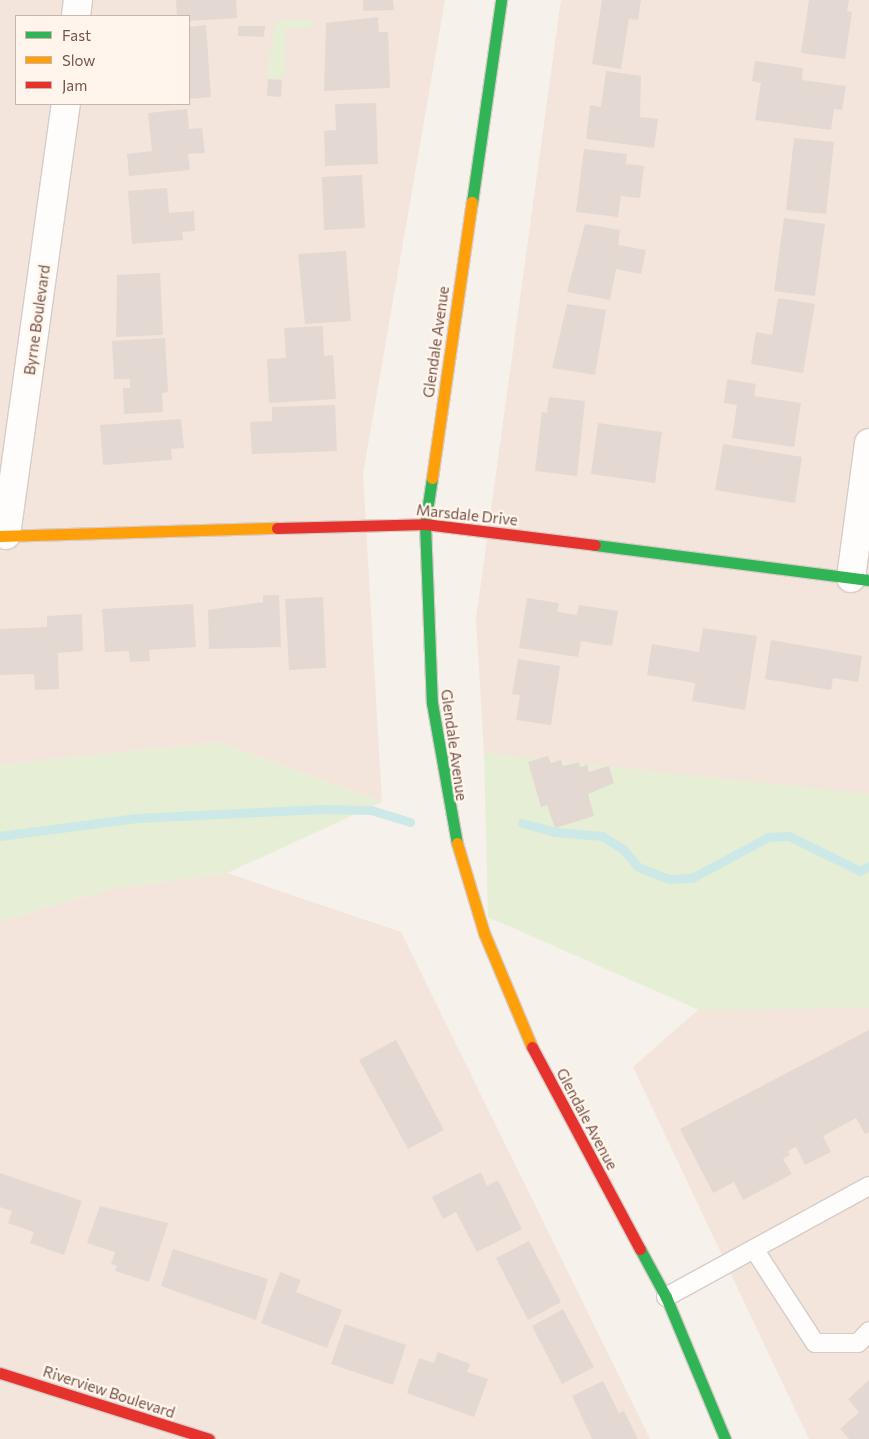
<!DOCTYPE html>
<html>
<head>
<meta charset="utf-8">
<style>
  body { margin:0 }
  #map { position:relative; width:869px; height:1439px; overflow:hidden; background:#f7f1eb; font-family:Commissioner,sans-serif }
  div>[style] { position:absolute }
  .residential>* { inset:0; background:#f3e5db }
  .green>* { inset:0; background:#e6eed5 }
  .stream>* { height:9px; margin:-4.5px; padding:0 4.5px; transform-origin:4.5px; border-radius:4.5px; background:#cce9e8 }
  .building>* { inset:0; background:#e4d8d2 }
  .roads { filter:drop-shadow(1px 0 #d6ccc8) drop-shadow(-1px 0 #d6ccc8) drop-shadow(0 1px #d6ccc8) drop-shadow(0 -1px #d6ccc8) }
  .lane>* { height:18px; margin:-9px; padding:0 9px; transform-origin:9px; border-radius:9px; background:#fefdfc }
  .street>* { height:28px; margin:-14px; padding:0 14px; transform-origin:14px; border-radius:14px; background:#fefdfc }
  .fast>* { height:11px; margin:-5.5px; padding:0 5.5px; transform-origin:5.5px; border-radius:5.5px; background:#30b455 }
  .slow>* { height:11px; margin:-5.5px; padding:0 5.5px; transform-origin:5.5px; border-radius:5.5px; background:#ff9f0a }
  .jam>* { height:11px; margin:-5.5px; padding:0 5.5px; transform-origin:5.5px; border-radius:5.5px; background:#e5322d }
  span { translate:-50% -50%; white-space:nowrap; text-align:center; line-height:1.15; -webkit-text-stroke:4.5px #fff5ec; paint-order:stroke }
  .street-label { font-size:15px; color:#765449 }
  .legend { position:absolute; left:15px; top:15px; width:175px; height:90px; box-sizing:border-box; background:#fff5ec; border:1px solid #c8b5ab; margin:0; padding:6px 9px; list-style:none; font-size:15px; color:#765449 }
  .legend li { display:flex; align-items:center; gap:10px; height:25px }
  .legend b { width:25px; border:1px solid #c8b5ab }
</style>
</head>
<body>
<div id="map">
  <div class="residential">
    <div style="clip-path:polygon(evenodd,0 0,445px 0,363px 474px,382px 802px,219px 742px,0 765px,0 0,16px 16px,189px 16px,189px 104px,16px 104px,16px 16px)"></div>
    <div style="clip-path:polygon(561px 0,869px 0,869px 1439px,809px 1439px,633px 1067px,699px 1009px,484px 753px,476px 619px)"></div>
    <div style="clip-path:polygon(227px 873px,401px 932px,650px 1439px,0 1439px,0 921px,112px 889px)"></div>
  </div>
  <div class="green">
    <div style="clip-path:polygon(276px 20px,315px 20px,315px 26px,286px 30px,284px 78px,266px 78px)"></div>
    <div style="clip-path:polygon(219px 742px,382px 802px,227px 873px,112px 889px,0 921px,0 765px)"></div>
    <div style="clip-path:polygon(484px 753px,869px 794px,869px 1008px,699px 1010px,488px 917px)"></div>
  </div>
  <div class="stream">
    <div style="left:522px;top:823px;width:35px;rotate:15deg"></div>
    <div style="left:556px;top:832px;width:46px;rotate:5deg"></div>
    <div style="left:602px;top:836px;width:25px;rotate:32deg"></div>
    <div style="left:623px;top:849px;width:23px;rotate:50deg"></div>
    <div style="left:638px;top:867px;width:34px;rotate:21deg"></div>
    <div style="left:670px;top:879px;width:22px;rotate:-3deg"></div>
    <div style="left:692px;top:878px;width:86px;rotate:-28.3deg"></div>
    <div style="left:768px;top:837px;width:21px;rotate:-3deg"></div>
    <div style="left:789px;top:836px;width:79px;rotate:26.2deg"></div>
    <div style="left:860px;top:871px;width:10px;rotate:-29deg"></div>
    <div style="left:0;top:836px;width:138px;rotate:-7.5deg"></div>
    <div style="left:137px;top:818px;width:185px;rotate:-2.8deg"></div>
    <div style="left:322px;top:809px;width:49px;rotate:1.2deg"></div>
    <div style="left:371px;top:810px;width:41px;rotate:17.1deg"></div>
  </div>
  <div class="building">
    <div style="clip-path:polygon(176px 0,236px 0,237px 18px,189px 21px,189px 16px,177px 16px)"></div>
    <div style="clip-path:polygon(363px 0,393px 0,394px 10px,363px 11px)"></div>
    <div style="clip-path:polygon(602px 0,641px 0,638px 20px,629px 19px,621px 69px,592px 64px)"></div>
    <div style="clip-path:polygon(809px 0,849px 0,847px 11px,852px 12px,845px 59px,801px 53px)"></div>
    <div style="clip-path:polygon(378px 17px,379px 32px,388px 32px,390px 88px,324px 91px,326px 23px)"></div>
    <div style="clip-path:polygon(206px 25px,211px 97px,189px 99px,189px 27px)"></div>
    <div style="clip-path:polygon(238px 26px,265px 26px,264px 37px,238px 36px)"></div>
    <div style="clip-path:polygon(755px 61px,803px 68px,802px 80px,846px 86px,842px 110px,834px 109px,831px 130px,755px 120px,761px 83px,752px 81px)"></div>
    <div style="clip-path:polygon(606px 71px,641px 76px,640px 117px,658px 119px,654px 148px,586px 139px,590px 105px,601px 107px)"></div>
    <div style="clip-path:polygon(268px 79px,282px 80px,281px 97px,267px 96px)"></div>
    <div style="clip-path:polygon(376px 103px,378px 164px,325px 166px,324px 131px,336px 130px,335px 104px)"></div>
    <div style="clip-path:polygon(187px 109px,189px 129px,202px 128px,205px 153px,188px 154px,190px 170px,129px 176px,127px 154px,152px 151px,148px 113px)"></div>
    <div style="clip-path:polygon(794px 138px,834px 142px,826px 214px,786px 210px)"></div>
    <div style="clip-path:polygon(584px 149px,627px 154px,626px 164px,644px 166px,640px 198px,621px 196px,618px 217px,576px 212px)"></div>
    <div style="clip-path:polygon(362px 175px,365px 228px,324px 230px,322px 177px)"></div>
    <div style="clip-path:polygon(167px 188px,169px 213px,194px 211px,195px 231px,182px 232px,183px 240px,132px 244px,128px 191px)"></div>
    <div style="clip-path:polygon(784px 218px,825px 224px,815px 296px,774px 291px)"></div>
    <div style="clip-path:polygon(585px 224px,620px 230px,618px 245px,646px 250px,641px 274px,616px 269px,610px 300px,567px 292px)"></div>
    <div style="clip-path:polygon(346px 251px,351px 321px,305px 324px,298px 254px)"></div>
    <div style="clip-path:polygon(160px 273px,163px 335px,116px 337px,117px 275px)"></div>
    <div style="clip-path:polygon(778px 298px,815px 304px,803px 373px,751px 364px,756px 332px,772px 335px)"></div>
    <div style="clip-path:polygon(567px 304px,606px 310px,595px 375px,552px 368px)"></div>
    <div style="clip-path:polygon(323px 326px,324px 356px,333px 355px,336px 399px,269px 403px,267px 359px,286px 358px,284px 328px)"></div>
    <div style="clip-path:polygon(165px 338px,168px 392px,162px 393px,163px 412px,124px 414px,123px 388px,130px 388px,130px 379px,114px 379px,112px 341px)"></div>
    <div style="clip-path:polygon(727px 379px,756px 384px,754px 396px,801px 403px,794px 447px,732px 438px,737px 405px,724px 403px)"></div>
    <div style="clip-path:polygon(549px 397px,585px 401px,577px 476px,535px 471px,542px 412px,547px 413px)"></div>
    <div style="clip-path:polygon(335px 405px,337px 451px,252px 454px,250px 422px,272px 421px,272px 407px)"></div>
    <div style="clip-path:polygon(181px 419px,184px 448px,171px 449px,172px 460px,103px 465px,100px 425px)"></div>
    <div style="clip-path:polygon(598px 423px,662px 432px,655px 483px,591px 474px)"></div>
    <div style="clip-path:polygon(723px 444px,802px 457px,795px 503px,715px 490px)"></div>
    <div style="clip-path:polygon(263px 595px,279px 595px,281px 647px,209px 649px,208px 610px,263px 602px)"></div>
    <div style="clip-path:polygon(323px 597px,326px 668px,289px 670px,285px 599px)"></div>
    <div style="clip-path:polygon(527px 598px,559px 603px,557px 612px,577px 615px,579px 605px,618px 611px,612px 646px,581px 641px,578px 657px,519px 648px)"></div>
    <div style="clip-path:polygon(193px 604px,196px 647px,149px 650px,150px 661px,130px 662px,129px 651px,105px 652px,102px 609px)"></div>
    <div style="clip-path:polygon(82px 614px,83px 651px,58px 653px,59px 689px,35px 690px,34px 674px,0 675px,0 629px,47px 627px,47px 616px)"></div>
    <div style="clip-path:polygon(703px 628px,757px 636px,745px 710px,692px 701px,695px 683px,647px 675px,652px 644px,699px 652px)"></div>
    <div style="clip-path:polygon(771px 640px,862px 656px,858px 682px,833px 678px,831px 690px,765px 679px)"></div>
    <div style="clip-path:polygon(518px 659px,560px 666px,551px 725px,516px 720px,520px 695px,512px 694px)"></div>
    <div style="clip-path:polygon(548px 756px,551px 763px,561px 760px,563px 766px,579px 762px,580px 767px,587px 765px,589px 772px,609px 766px,614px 783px,588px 794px,594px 816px,555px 828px,547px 805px,541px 807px,528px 762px)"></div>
    <div style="clip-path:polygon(869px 1030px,869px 1132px,865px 1134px,856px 1118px,823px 1136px,831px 1152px,805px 1165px,796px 1147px,788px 1151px,790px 1155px,783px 1159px,792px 1174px,743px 1200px,734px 1182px,713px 1193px,680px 1129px)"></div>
    <div style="clip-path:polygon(396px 1040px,444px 1130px,408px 1149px,359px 1060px)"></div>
    <div style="clip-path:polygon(481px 1172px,487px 1186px,498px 1180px,522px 1229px,477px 1252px,456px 1212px,443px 1219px,432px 1197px)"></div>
    <div style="clip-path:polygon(0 1173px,82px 1201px,64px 1255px,30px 1243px,34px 1232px,8px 1223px,12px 1211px,0 1207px)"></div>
    <div style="clip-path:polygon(100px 1206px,168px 1223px,149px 1282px,115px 1271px,117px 1266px,111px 1264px,115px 1252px,87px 1243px)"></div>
    <div style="clip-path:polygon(529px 1241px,561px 1302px,528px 1320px,496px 1258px)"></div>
    <div style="clip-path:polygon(173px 1249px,268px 1279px,256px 1320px,161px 1286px)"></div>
    <div style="clip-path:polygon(280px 1272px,301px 1280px,296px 1292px,342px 1310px,327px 1348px,261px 1323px)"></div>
    <div style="clip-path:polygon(563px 1309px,594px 1367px,562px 1384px,532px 1326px)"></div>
    <div style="clip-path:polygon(345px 1324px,406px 1345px,393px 1385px,331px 1364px)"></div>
    <div style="clip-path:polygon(438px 1352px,470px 1364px,467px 1372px,488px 1379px,474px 1417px,407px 1393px,419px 1358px,434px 1363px)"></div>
    <div style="clip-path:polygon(869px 1380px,869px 1439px,849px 1439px,840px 1429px,859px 1412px,848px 1399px)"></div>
    <div style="clip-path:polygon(603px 1381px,619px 1413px,624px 1411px,638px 1439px,592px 1439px,572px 1396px)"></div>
  </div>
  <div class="roads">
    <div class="lane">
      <div style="left:754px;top:1249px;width:112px;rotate:57deg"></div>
      <div style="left:815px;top:1343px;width:43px"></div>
      <div style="left:858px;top:1343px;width:16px;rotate:-47deg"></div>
      <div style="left:666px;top:1297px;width:231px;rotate:-28.7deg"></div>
    </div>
    <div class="street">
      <div style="left:76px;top:16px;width:16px;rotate:-83deg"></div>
      <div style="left:6px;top:535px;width:435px;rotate:-82.1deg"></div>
      <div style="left:851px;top:578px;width:136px;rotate:-82.4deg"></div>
    </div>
    <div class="fast">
      <div style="left:472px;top:202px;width:204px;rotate:-81.8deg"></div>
      <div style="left:432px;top:478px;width:47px;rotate:98.7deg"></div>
      <div style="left:425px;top:524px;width:179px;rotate:87.8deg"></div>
      <div style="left:432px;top:703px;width:142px;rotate:79.9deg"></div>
      <div style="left:595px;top:545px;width:276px;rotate:7.3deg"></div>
      <div style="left:640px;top:1249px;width:55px;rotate:61.6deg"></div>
      <div style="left:666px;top:1297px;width:154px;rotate:67.4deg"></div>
    </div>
    <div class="slow">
      <div style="left:432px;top:478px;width:279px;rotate:-81.8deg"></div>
      <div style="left:0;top:536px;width:277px;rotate:-1.7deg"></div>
      <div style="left:457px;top:843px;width:94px;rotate:73.3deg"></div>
      <div style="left:484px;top:933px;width:124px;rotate:67.2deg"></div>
    </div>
    <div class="jam">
      <div style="left:277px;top:528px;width:148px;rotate:-1.5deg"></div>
      <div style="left:425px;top:524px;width:171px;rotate:7deg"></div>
      <div style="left:532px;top:1047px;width:229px;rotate:61.9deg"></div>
      <div style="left:0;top:1373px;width:219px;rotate:17.5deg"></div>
    </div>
  </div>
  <div class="street-label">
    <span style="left:37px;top:320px;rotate:-82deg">Byrne Boulevard</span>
    <span style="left:436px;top:342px;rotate:-82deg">Glendale Avenue</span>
    <span style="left:467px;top:515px;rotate:6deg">Marsdale Drive</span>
    <span style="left:454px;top:745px;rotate:82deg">Glendale Avenue</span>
    <span style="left:587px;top:1119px;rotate:62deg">Glendale Avenue</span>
    <span style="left:109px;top:1392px;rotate:18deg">Riverview Boulevard</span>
  </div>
  <ul class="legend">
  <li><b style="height:6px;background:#30b455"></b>Fast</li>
  <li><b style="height:6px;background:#ff9f0a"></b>Slow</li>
  <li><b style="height:6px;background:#e5322d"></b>Jam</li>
  </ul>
</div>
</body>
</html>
